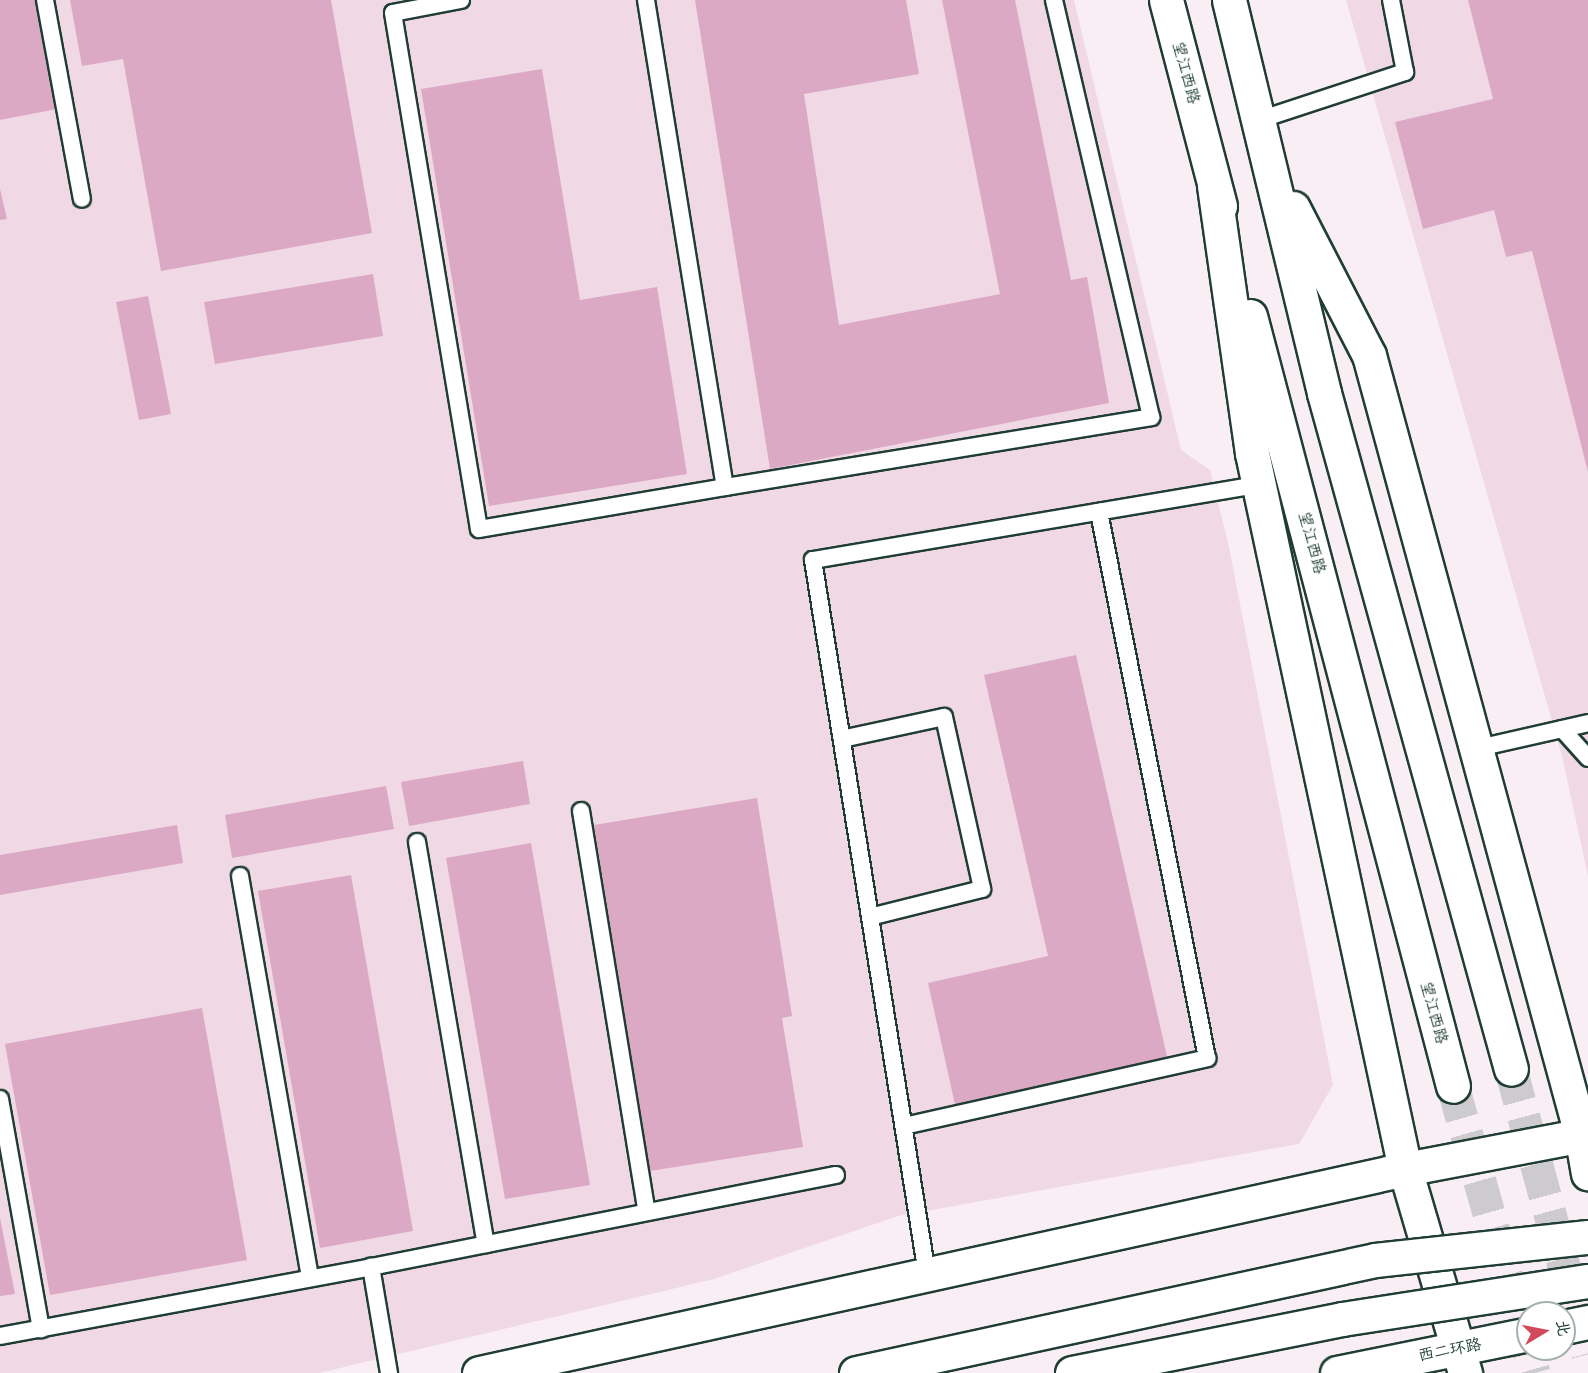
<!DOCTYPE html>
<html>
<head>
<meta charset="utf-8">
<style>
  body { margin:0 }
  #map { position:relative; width:1588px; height:1373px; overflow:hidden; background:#f8eef3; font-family:"Balsamiq Sans","LXGW WenKai TC",sans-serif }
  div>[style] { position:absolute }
  .built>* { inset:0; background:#f0d9e5 }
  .building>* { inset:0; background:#dca9c5 }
  .primary-tunnel>* { height:33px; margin-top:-16.5px; transform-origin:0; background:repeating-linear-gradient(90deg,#cdcbcd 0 33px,transparent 0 49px) }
  .roads { filter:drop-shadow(2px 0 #1f3d34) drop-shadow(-2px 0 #1f3d34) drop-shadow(0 2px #1f3d34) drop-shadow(0 -2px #1f3d34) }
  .lane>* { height:16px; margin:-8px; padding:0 8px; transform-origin:8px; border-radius:8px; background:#fff }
  .secondary>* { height:33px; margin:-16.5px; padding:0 16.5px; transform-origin:16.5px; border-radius:16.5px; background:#fff }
  .primary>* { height:33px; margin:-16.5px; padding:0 16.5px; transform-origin:16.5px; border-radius:16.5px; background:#fff }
  .highway>* { height:33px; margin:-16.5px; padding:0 16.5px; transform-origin:16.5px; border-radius:16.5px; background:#fff }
  .bridges { filter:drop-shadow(2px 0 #1f3d34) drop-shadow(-2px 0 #1f3d34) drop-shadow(0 2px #1f3d34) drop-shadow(0 -2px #1f3d34) }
  .highway-bridge>* { height:33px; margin:-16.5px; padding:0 16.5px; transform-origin:16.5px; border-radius:16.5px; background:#fff }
  span { translate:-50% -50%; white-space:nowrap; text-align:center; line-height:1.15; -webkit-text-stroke:6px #fff; paint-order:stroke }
  .street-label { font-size:16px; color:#1f3d34 }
  .north { position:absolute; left:1516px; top:1301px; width:60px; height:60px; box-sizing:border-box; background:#fff; border:2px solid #a5b1ae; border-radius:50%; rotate:80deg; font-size:16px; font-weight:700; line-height:24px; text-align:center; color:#1f3d34 }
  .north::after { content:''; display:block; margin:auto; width:21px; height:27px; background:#d1495b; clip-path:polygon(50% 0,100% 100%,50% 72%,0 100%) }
</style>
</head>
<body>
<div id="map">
  <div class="built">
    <div style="clip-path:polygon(0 0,1074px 0,1181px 450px,1210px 470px,1229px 547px,1333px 1085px,1299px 1144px,898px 1216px,714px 1279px,319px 1373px,0 1373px)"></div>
    <div style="clip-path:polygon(1346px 0,1588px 0,1588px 876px,1562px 756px)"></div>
  </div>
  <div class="building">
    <div style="clip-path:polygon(0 0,42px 0,62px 108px,0 120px)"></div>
    <div style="clip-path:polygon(70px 0,331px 0,372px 233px,161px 271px,123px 59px,82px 66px)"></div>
    <div style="clip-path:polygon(695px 0,906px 0,919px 74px,804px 94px,839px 325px,1000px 294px,942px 0,1015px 0,1071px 280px,1087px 277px,1109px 403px,770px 469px)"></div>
    <div style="clip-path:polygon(1468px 0,1588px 0,1588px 472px,1532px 251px,1506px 257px,1494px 210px,1423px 229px,1395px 122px,1493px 99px)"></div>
    <div style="clip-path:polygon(542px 69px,580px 300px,657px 287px,687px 474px,489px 506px,421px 89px)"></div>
    <div style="clip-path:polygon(0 189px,7px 219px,0 220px)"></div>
    <div style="clip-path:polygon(373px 274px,383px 336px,215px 364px,204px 302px)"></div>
    <div style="clip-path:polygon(148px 296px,171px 414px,139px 420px,116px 302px)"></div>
    <div style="clip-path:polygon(1076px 655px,1168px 1061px,956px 1109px,928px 983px,1048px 956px,984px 675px)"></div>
    <div style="clip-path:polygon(523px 761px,530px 804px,409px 826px,401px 782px)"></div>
    <div style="clip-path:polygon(386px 786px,394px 829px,232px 858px,225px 815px)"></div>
    <div style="clip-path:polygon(757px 798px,792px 1016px,782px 1018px,803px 1147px,650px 1171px,594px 825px)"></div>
    <div style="clip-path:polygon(177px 825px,183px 863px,0 895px,0 855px)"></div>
    <div style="clip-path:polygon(531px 843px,590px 1185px,505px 1199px,446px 858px)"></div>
    <div style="clip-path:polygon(351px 875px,413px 1231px,320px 1248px,258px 891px)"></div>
    <div style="clip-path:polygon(202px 1008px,247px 1260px,50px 1295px,5px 1044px)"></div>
    <div style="clip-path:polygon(0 1218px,15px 1294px,0 1296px)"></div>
  </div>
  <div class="primary-tunnel">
    <div style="left:1511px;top:1069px;width:295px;rotate:74.9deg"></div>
    <div style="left:1453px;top:1086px;width:298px;rotate:74.2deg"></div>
  </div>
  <div class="roads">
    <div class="lane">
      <div style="left:45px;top:0;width:202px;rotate:79.5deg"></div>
      <div style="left:461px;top:0;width:69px;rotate:169.2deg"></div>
      <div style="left:393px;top:13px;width:523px;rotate:80.54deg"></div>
      <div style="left:479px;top:529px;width:250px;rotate:-9.7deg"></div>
      <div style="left:646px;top:0;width:493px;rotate:80.8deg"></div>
      <div style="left:725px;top:487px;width:432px;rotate:-9.3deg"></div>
      <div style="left:1151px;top:417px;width:428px;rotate:-103.1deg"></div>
      <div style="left:1259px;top:120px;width:154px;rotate:-18.2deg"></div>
      <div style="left:1405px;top:72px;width:73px;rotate:-101deg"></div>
      <div style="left:1562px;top:729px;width:39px;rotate:48deg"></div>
      <div style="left:842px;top:739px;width:104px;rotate:-12.2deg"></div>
      <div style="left:944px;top:717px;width:176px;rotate:77.5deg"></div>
      <div style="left:982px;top:889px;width:115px;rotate:166deg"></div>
      <div style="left:1474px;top:749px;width:117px;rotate:-12.8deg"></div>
      <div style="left:581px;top:811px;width:406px;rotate:80.7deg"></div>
      <div style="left:417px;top:842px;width:408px;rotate:80.3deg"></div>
      <div style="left:240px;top:876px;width:408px;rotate:80.1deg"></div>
      <div style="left:0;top:1099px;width:234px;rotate:79.9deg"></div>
      <div style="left:904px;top:1126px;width:311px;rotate:-12.6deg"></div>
      <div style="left:1207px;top:1058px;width:557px;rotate:-101.19deg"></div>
      <div style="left:927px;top:1274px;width:723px;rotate:-99.07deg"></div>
      <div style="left:813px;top:560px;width:453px;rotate:-9.6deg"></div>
      <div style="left:0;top:1336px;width:377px;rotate:-10.5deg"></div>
      <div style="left:389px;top:1373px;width:108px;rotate:-99.6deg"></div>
      <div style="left:371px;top:1267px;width:474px;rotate:-11.2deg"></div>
    </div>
    <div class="secondary">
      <div style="left:479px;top:1373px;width:948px;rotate:-12.42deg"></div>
      <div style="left:1405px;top:1169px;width:186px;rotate:-10.8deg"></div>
    </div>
    <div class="primary">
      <div style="left:1166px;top:0;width:213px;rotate:75.3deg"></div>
      <div style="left:1229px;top:0;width:404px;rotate:76.4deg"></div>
      <div style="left:1324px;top:393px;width:701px;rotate:74.54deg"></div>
      <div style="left:1214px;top:186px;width:270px;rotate:81.9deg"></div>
      <div style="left:1252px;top:453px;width:732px;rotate:77.94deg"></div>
      <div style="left:1405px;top:1169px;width:213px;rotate:73.6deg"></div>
      <div style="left:1293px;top:208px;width:165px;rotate:62.7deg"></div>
      <div style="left:1369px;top:355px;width:807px;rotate:74.78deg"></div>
      <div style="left:1581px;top:1134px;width:40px;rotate:80deg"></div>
      <div style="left:1250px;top:316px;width:796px;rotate:75.23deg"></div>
    </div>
    <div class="highway">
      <div style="left:1564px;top:1327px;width:25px;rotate:-12deg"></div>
      <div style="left:1337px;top:1373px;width:195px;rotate:-11.5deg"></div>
    </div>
  </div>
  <div class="bridges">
    <div class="highway-bridge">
      <div style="left:856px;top:1373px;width:531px;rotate:-12.28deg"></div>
      <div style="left:1375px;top:1260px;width:214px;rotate:-6.2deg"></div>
      <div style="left:1072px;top:1373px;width:275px;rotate:-11.3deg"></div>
      <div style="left:1342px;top:1319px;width:249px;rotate:-8.8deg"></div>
    </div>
  </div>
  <div class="street-label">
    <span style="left:1185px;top:73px;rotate:75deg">望江西路</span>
    <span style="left:1311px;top:543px;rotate:75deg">望江西路</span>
    <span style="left:1433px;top:1013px;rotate:75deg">望江西路</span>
    <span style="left:1450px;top:1351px;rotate:-11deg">西二环路</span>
  </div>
  <div class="north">北</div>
</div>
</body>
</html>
